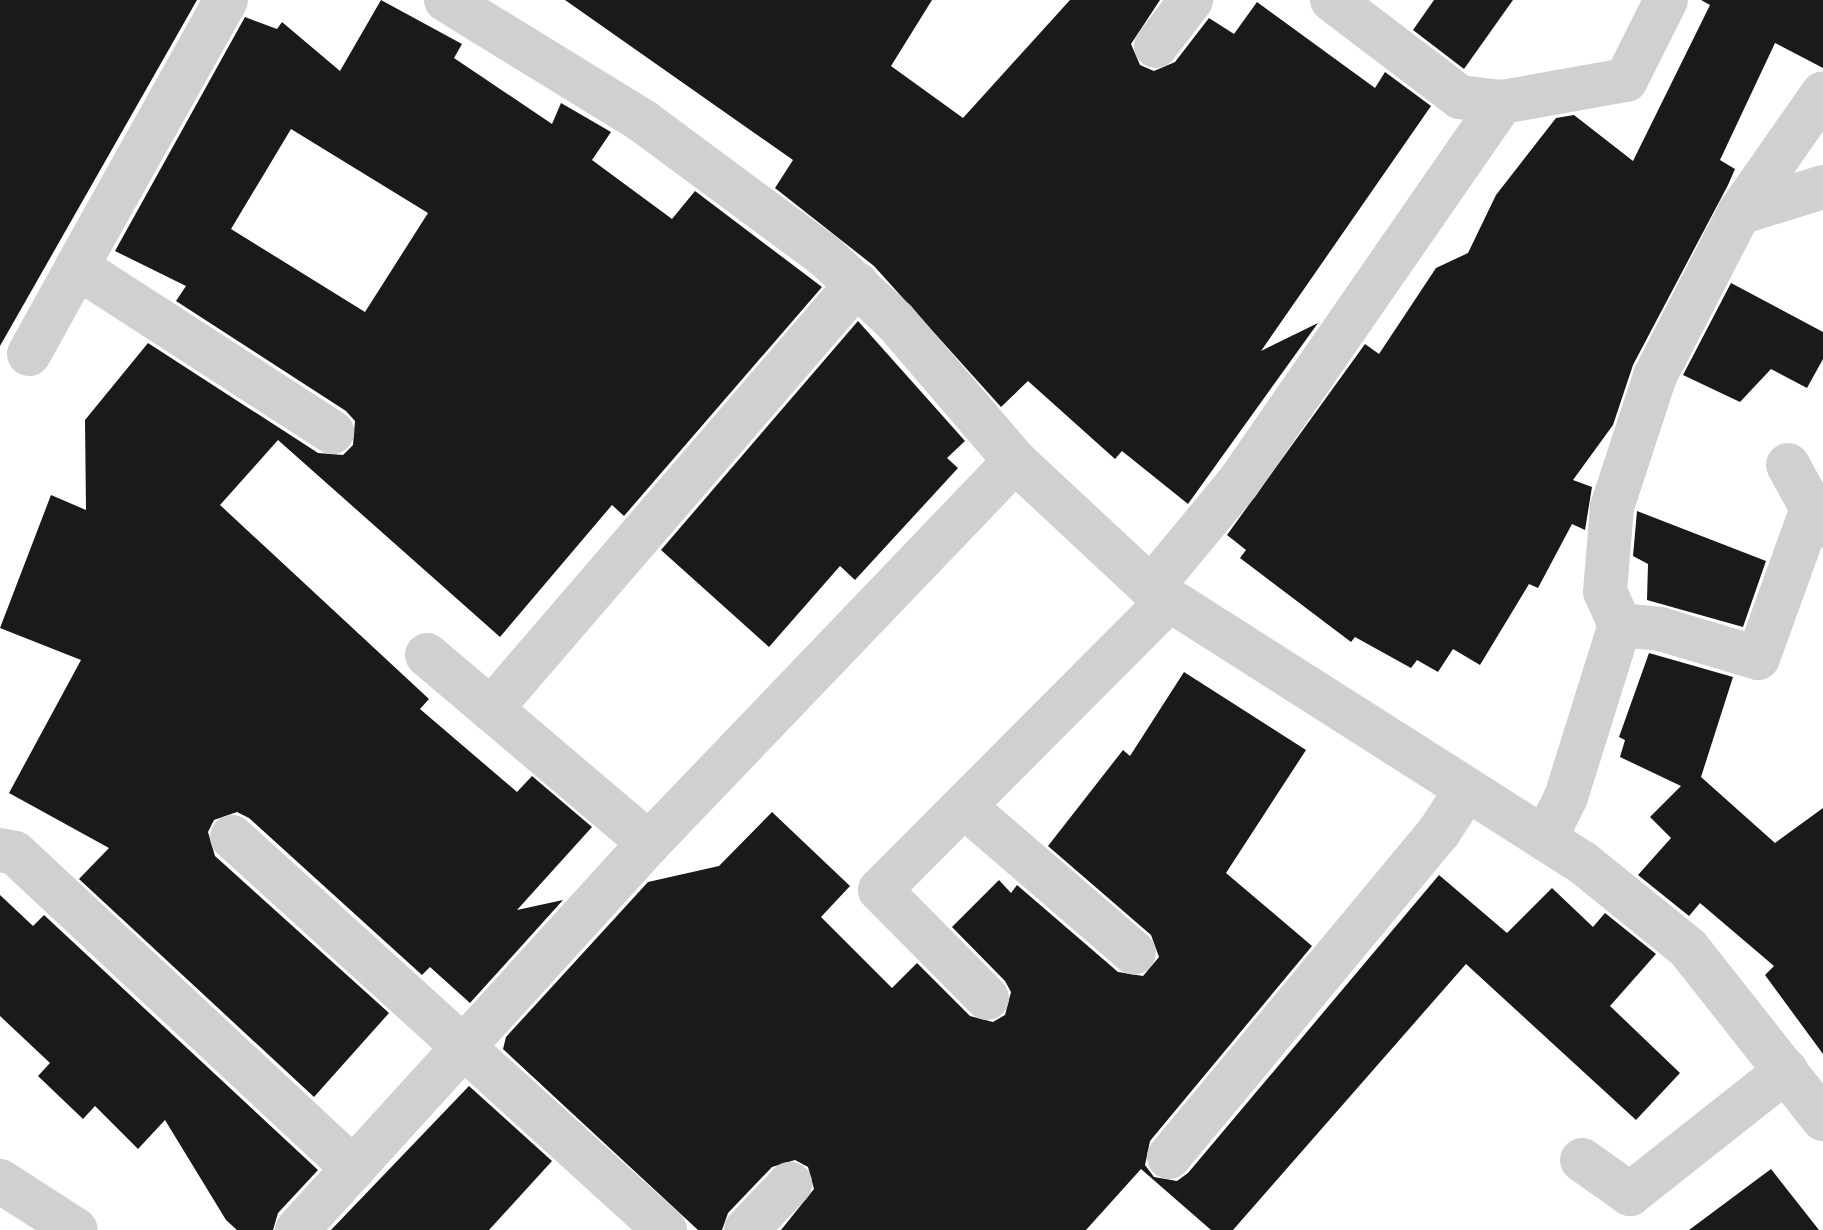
<!DOCTYPE html>
<html>
<head>
<meta charset="utf-8">
<style>
  body { margin:0 }
  #map { position:relative; width:1823px; height:1230px; overflow:hidden; background:#fff; font-family:Jost,sans-serif }
  div>[style] { position:absolute }
  .building>* { inset:0; background:#1a1a1a }
  .minor>* { height:44px; margin:-22px; padding:0 22px; transform-origin:22px; border-radius:22px; background:#d0d0d0 }
  span { translate:-50% -50%; white-space:nowrap; text-align:center; line-height:1.15; -webkit-text-stroke:8px #fff; paint-order:stroke }
</style>
</head>
<body>
<div id="map">
  <div class="building">
    <div style="clip-path:polygon(0 0,197px 0,0 346px)"></div>
    <div style="clip-path:polygon(evenodd,381px 0,462px 44px,454px 58px,552px 124px,561px 103px,611px 132px,592px 160px,672px 219px,695px 191px,822px 287px,624px 516px,612px 505px,500px 637px,278px 440px,220px 505px,429px 699px,420px 709px,517px 792px,532px 776px,592px 827px,517px 910px,563px 900px,470px 1003px,430px 967px,422px 975px,249px 818px,237px 812px,214px 820px,208px 832px,215px 856px,389px 1013px,314px 1097px,79px 879px,109px 848px,9px 793px,81px 660px,0 628px,51px 495px,86px 510px,85px 420px,148px 343px,318px 453px,343px 455px,353px 445px,355px 421px,346px 411px,176px 301px,186px 286px,115px 251px,245px 17px,277px 29px,282px 22px,340px 71px,381px 0,291px 129px,428px 213px,365px 312px,231px 229px,291px 129px)"></div>
    <div style="clip-path:polygon(565px 0,932px 0,891px 66px,963px 118px,1070px 0,1160px 0,1131px 44px,1140px 65px,1154px 71px,1175px 62px,1209px 18px,1234px 34px,1257px 2px,1375px 88px,1385px 72px,1431px 106px,1261px 351px,1318px 323px,1188px 504px,1122px 451px,1115px 459px,1028px 381px,1001px 407px,874px 266px,775px 188px,793px 160px)"></div>
    <div style="clip-path:polygon(1434px 0,1513px 0,1464px 69px,1413px 30px)"></div>
    <div style="clip-path:polygon(1701px 0,1823px 0,1823px 68px,1775px 43px,1720px 160px,1735px 169px,1728px 185px,1633px 365px,1613px 425px,1573px 480px,1592px 487px,1585px 530px,1572px 524px,1538px 588px,1529px 584px,1480px 665px,1453px 649px,1438px 672px,1417px 660px,1411px 668px,1355px 637px,1351px 642px,1240px 558px,1246px 550px,1227px 535px,1365px 344px,1379px 354px,1436px 268px,1468px 253px,1496px 195px,1556px 118px,1574px 115px,1633px 161px,1710px 5px)"></div>
    <div style="clip-path:polygon(1731px 283px,1823px 332px,1823px 359px,1807px 388px,1771px 369px,1740px 402px,1683px 375px)"></div>
    <div style="clip-path:polygon(858px 321px,965px 441px,947px 458px,958px 468px,855px 580px,840px 566px,769px 647px,661px 550px)"></div>
    <div style="clip-path:polygon(1637px 511px,1766px 561px,1743px 627px,1647px 600px,1648px 564px,1633px 556px)"></div>
    <div style="clip-path:polygon(1649px 653px,1733px 677px,1701px 777px,1775px 843px,1823px 808px,1823px 1054px,1765px 975px,1774px 966px,1700px 903px,1689px 916px,1638px 875px,1671px 838px,1650px 817px,1681px 786px,1620px 757px,1625px 740px,1619px 737px)"></div>
    <div style="clip-path:polygon(1184px 672px,1306px 750px,1226px 873px,1312px 946px,1150px 1141px,1145px 1165px,1154px 1177px,1177px 1181px,1188px 1173px,1439px 875px,1507px 933px,1552px 888px,1593px 927px,1605px 913px,1656px 954px,1610px 1006px,1680px 1073px,1636px 1120px,1466px 964px,1233px 1230px,1211px 1230px,1141px 1169px,1086px 1230px,781px 1230px,814px 1189px,808px 1167px,795px 1160px,772px 1167px,728px 1213px,722px 1230px,698px 1230px,503px 1049px,506px 1037px,648px 882px,719px 866px,772px 812px,850px 886px,821px 917px,892px 988px,917px 963px,970px 1016px,993px 1022px,1005px 1015px,1011px 992px,1005px 981px,952px 927px,999px 880px,1011px 893px,1017px 885px,1118px 972px,1143px 976px,1159px 957px,1151px 935px,1048px 846px,1123px 750px,1130px 756px)"></div>
    <div style="clip-path:polygon(0 895px,33px 926px,44px 915px,318px 1170px,278px 1213px,273px 1230px,237px 1230px,226px 1220px,165px 1120px,138px 1149px,95px 1106px,83px 1119px,38px 1076px,50px 1063px,0 1016px)"></div>
    <div style="clip-path:polygon(469px 1086px,552px 1161px,489px 1230px,331px 1230px)"></div>
    <div style="clip-path:polygon(1771px 1169px,1819px 1230px,1689px 1230px)"></div>
  </div>
  <div class="minor">
    <div style="left:226px;top:0;width:306px;rotate:119.2deg"></div>
    <div style="left:77px;top:267px;width:304px;rotate:32.9deg"></div>
    <div style="left:446px;top:0;width:233px;rotate:31.6deg"></div>
    <div style="left:644px;top:122px;width:224px;rotate:36.5deg"></div>
    <div style="left:824px;top:255px;width:97px;rotate:42.9deg"></div>
    <div style="left:895px;top:321px;width:184px;rotate:49.4deg"></div>
    <div style="left:1015px;top:461px;width:186px;rotate:43deg"></div>
    <div style="left:1151px;top:588px;width:512px;rotate:32.48deg"></div>
    <div style="left:1583px;top:863px;width:135px;rotate:39deg"></div>
    <div style="left:1688px;top:948px;width:218px;rotate:51.7deg"></div>
    <div style="left:1332px;top:0;width:161px;rotate:37.2deg"></div>
    <div style="left:1460px;top:97px;width:42px;rotate:6.8deg"></div>
    <div style="left:1502px;top:102px;width:126px;rotate:-10.1deg"></div>
    <div style="left:1626px;top:80px;width:89px;rotate:-63.4deg"></div>
    <div style="left:1156px;top:46px;width:58px;rotate:-52.7deg"></div>
    <div style="left:1739px;top:213px;width:146px;rotate:-55deg"></div>
    <div style="left:29px;top:354px;width:99px;rotate:-61.1deg"></div>
    <div style="left:1788px;top:465px;width:50px;rotate:61.4deg"></div>
    <div style="left:1151px;top:588px;width:136px;rotate:-50.4deg"></div>
    <div style="left:1238px;top:483px;width:464px;rotate:-55.3deg"></div>
    <div style="left:1620px;top:625px;width:40px;rotate:5.7deg"></div>
    <div style="left:1660px;top:629px;width:102px;rotate:16.5deg"></div>
    <div style="left:1758px;top:658px;width:158px;rotate:-70.1deg"></div>
    <div style="left:1812px;top:509px;width:20px;rotate:57deg"></div>
    <div style="left:427px;top:655px;width:84px;rotate:40.2deg"></div>
    <div style="left:965px;top:807px;width:223px;rotate:40.8deg"></div>
    <div style="left:232px;top:837px;width:585px;rotate:42.23deg"></div>
    <div style="left:1545px;top:839px;width:47px;rotate:-63.4deg"></div>
    <div style="left:1566px;top:797px;width:180px;rotate:-72.6deg"></div>
    <div style="left:1620px;top:625px;width:36px;rotate:-114deg"></div>
    <div style="left:1605px;top:592px;width:85px;rotate:-85.3deg"></div>
    <div style="left:1612px;top:507px;width:138px;rotate:-71.8deg"></div>
    <div style="left:1655px;top:376px;width:183px;rotate:-62.7deg"></div>
    <div style="left:1739px;top:213px;width:88px;rotate:-17.2deg"></div>
    <div style="left:649px;top:843px;width:207px;rotate:-139.7deg"></div>
    <div style="left:491px;top:709px;width:561px;rotate:-49.27deg"></div>
    <div style="left:0;top:850px;width:15px;rotate:11deg"></div>
    <div style="left:15px;top:853px;width:463px;rotate:43deg"></div>
    <div style="left:987px;top:998px;width:152px;rotate:-134.7deg"></div>
    <div style="left:880px;top:890px;width:408px;rotate:-45.1deg"></div>
    <div style="left:1169px;top:1157px;width:423px;rotate:-50.3deg"></div>
    <div style="left:1439px;top:832px;width:46px;rotate:-57.3deg"></div>
    <div style="left:1582px;top:1160px;width:59px;rotate:35.3deg"></div>
    <div style="left:1630px;top:1194px;width:199px;rotate:-38.3deg"></div>
    <div style="left:0;top:1181px;width:90px;rotate:32.8deg"></div>
    <div style="left:297px;top:1230px;width:523px;rotate:-47.71deg"></div>
    <div style="left:649px;top:843px;width:529px;rotate:-46.23deg"></div>
    <div style="left:746px;top:1230px;width:64px;rotate:-46.3deg"></div>
  </div>
</div>
</body>
</html>
